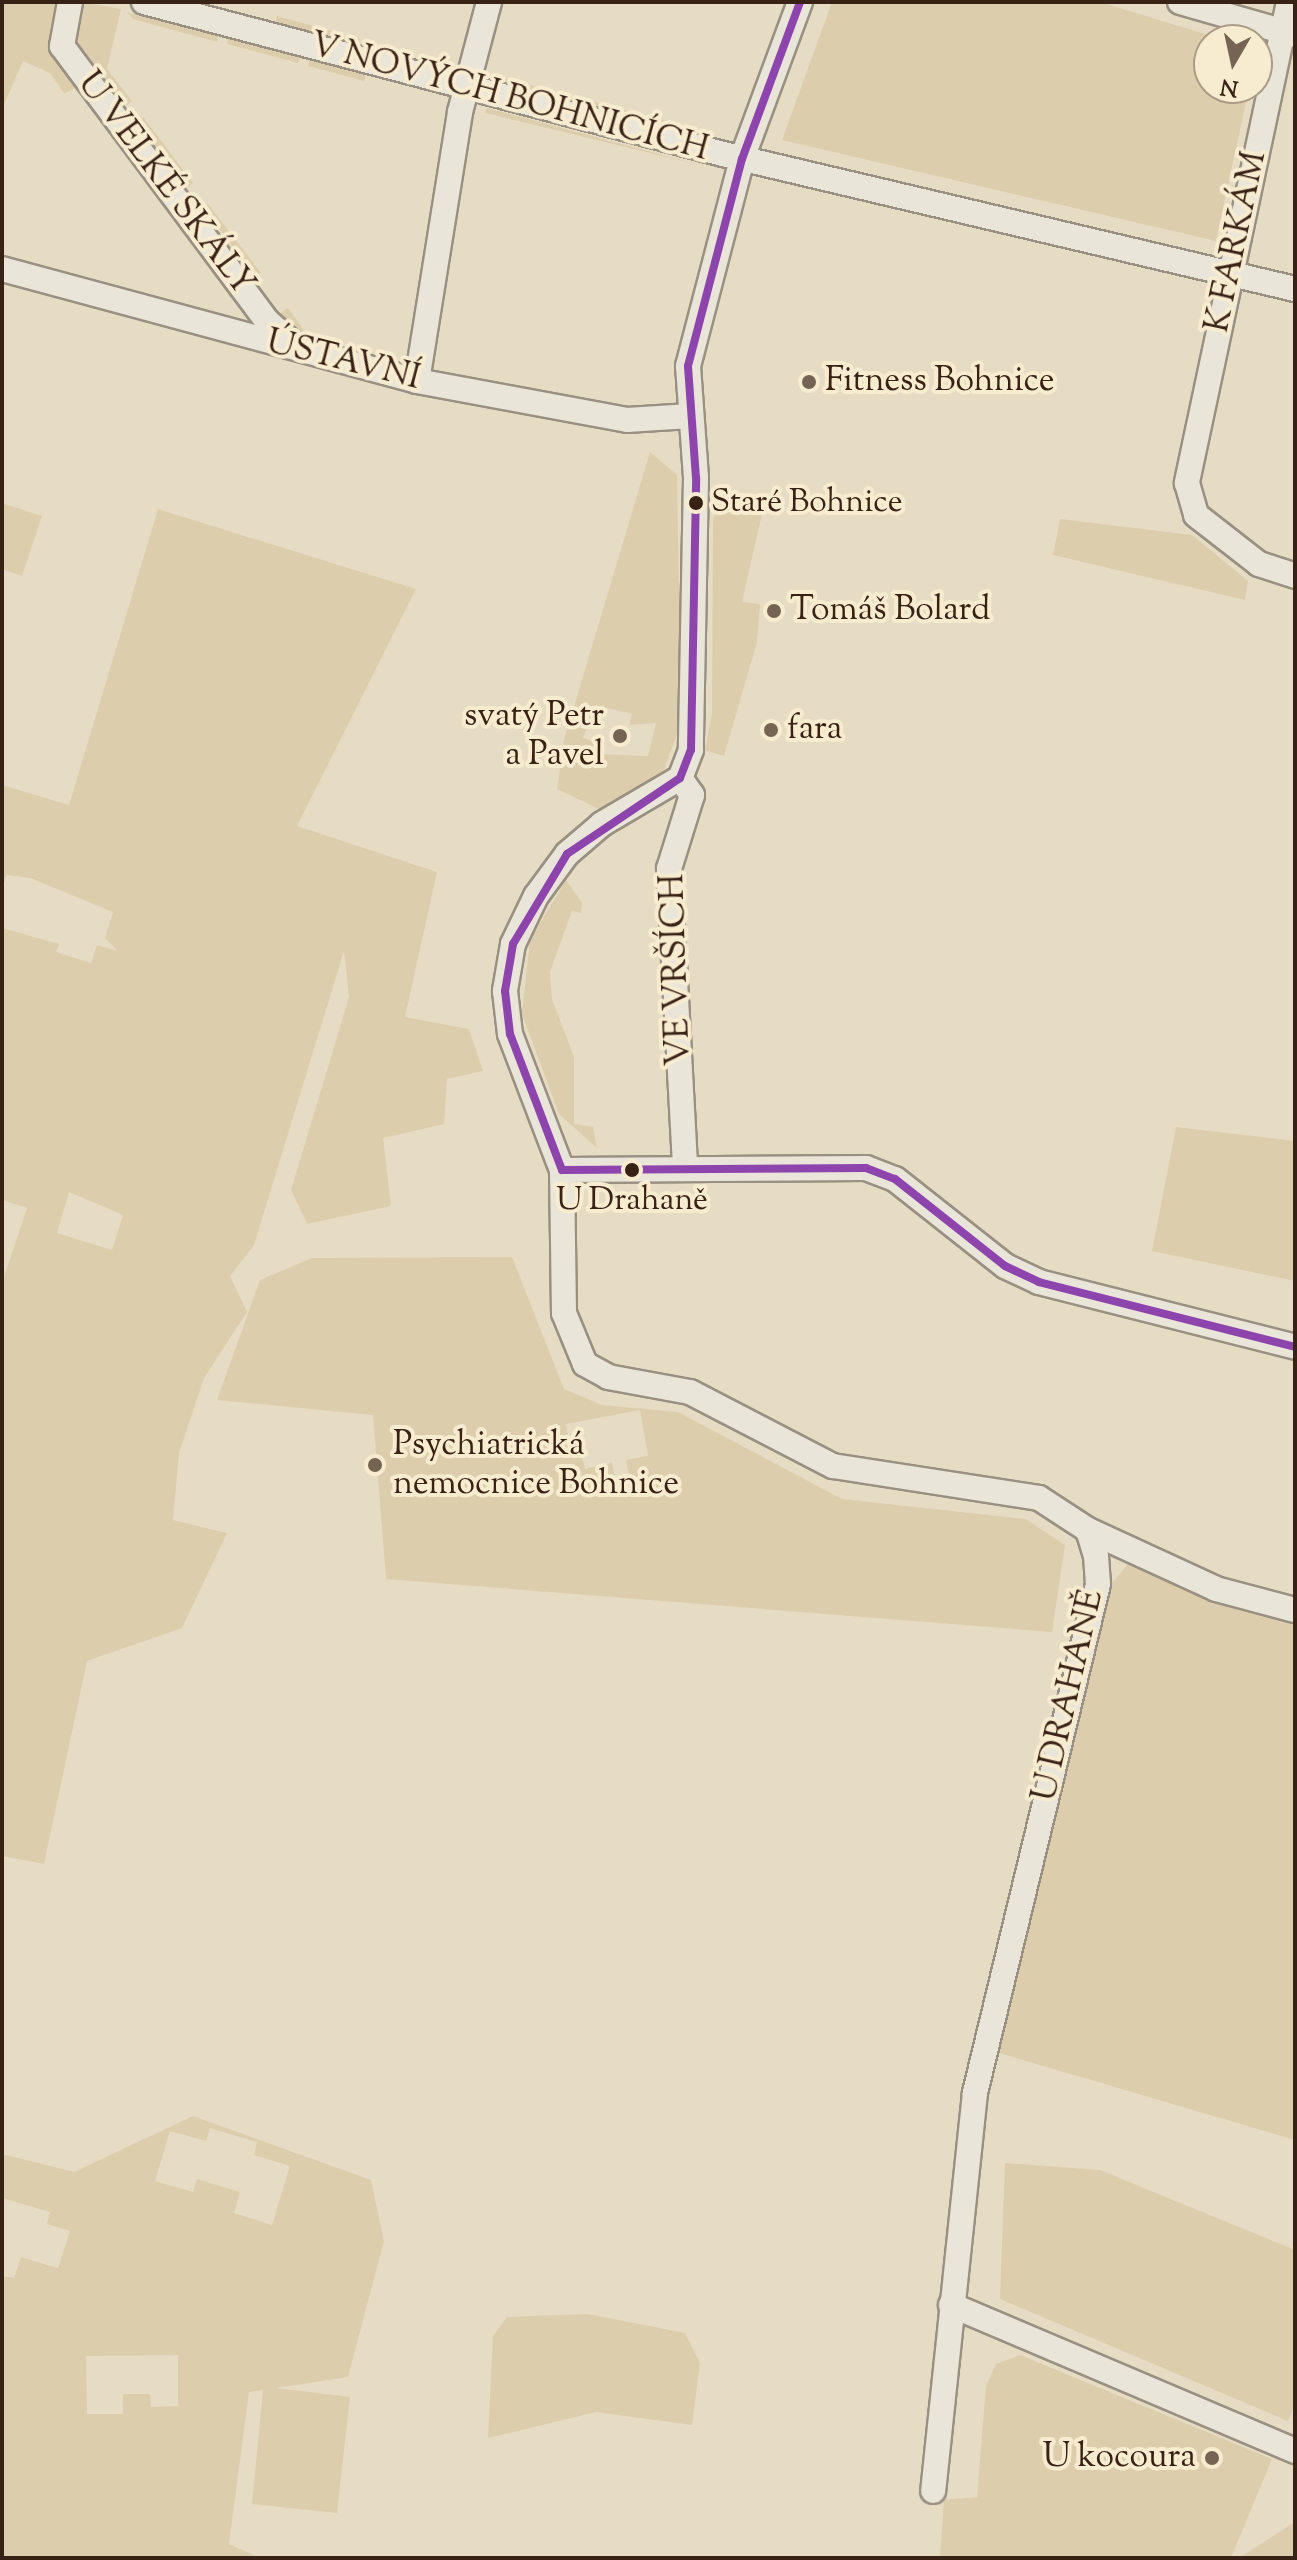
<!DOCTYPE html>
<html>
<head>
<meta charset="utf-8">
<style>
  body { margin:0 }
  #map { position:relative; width:1297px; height:2560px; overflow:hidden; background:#e6dcc4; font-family:"Sorts Mill Goudy",serif }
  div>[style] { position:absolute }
  .green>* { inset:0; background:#dccdad }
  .roads { filter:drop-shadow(2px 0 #999081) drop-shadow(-2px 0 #999081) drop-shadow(0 2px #999081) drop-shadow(0 -2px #999081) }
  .minor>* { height:24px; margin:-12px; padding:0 12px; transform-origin:12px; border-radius:12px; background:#eae5d9 }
  .bus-1>* { height:8px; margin:-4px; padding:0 4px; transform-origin:4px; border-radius:4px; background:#8e44ad }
  .dots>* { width:22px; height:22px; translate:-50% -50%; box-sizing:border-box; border:4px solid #f8ecd0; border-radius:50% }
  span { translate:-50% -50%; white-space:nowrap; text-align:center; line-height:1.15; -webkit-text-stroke:8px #f8ecd0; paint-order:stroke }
  .bus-label { font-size:32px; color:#382216 }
  .left { translate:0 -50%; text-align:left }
  .street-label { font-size:34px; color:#382216 }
  .poi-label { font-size:34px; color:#382216 }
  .right { translate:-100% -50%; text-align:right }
  .frame { position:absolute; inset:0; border:4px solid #382216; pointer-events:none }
  .north { position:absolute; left:1193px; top:24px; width:80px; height:80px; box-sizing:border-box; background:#f8ecd0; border:2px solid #ab9b86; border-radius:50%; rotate:189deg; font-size:22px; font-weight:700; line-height:32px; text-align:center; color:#382216 }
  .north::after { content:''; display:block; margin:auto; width:28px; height:36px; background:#756353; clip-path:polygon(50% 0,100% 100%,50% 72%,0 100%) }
</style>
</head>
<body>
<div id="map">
  <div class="green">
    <div style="clip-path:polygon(2px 2px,60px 2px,78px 87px,64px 93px,50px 73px,23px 61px,2px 109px)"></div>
    <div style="clip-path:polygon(81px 2px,121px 9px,107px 69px,132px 101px,119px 111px,73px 47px)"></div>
    <div style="clip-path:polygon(832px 2px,1100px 2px,1225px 40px,1209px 40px,1209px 88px,1249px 88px,1216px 241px,782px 140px)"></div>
    <div style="clip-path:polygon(128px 13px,219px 34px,217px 42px,133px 19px)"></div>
    <div style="clip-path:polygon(277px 16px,360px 39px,358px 45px,275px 23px)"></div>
    <div style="clip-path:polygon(229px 37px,300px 56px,298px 63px,227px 44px)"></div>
    <div style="clip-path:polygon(310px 59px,366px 73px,364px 81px,308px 66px)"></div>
    <div style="clip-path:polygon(496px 76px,697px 129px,696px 134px,494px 81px)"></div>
    <div style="clip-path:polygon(487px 108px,704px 166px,485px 113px)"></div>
    <div style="clip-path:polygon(143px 117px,193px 183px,180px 193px,131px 126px)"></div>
    <div style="clip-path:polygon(208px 204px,261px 273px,249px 282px,251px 271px,216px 225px,209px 230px,196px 213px)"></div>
    <div style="clip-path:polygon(288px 308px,306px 333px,313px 341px,275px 317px)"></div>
    <div style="clip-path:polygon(evenodd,650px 452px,677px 475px,681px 723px,663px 772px,599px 809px,557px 789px,564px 740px,650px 452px,595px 705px,632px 714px,629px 725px,656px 723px,648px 756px,596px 754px,599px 743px,583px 738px,595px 705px)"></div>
    <div style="clip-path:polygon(723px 498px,762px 514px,742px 602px,760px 604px,757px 642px,724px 756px,705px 750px,712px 713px,713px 520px)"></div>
    <div style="clip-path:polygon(2px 503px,42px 516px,22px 576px,2px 569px)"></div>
    <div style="clip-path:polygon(evenodd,158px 509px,416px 589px,297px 826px,437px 872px,405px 1017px,469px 1029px,483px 1071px,447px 1079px,444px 1124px,383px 1138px,391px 1206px,307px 1224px,291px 1190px,349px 997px,344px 951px,254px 1245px,230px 1276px,247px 1312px,204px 1378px,179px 1453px,173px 1520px,227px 1533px,182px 1628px,87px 1661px,44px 1864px,2px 1856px,2px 1283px,27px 1208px,2px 1200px,2px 928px,59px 944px,56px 952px,91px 963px,97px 945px,118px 951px,105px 938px,113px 912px,30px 878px,7px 875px,2px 888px,2px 785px,69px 805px,158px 509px,69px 1192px,123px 1215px,112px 1250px,57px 1233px,69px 1192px)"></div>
    <div style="clip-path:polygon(1060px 519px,1192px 535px,1248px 581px,1245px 600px,1053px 555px)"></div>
    <div style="clip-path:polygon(566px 880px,582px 903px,581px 913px,572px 911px,550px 972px,552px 999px,574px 1057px,574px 1124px,593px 1127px,597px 1148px,559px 1114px,522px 1014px,530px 940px)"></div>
    <div style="clip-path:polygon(1176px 1127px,1295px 1141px,1295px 1281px,1152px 1251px)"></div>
    <div style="clip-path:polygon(evenodd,512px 1257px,564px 1389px,602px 1405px,678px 1412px,842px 1499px,1026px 1519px,1065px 1545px,1052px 1632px,386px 1579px,373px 1415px,217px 1400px,260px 1280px,312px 1258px,512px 1257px,640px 1410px,648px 1456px,626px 1460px,629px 1475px,615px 1477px,612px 1463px,585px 1469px,582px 1456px,572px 1457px,566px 1424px,640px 1410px)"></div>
    <div style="clip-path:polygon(1140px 1550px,1295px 1609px,1295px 2140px,996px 2052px,1107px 1589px)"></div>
    <div style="clip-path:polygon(evenodd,193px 2116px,371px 2180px,384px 2241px,348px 2377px,276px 2388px,350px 2397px,337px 2513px,252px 2504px,263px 2390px,249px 2392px,229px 2544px,260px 2558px,2px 2558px,2px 2276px,14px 2278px,21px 2257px,58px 2268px,70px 2231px,47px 2224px,50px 2212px,2px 2198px,2px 2154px,74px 2172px,193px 2116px,210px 2128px,257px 2142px,254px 2155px,290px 2166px,272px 2225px,234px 2213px,240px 2192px,197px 2179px,193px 2192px,155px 2181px,170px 2131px,206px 2141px,210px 2128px,193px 2116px,178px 2355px,178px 2406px,151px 2407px,150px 2394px,123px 2394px,123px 2414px,87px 2414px,86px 2356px,178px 2355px)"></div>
    <div style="clip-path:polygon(1005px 2163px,1100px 2170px,1295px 2250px,1295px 2404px,1288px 2421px,1000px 2299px)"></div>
    <div style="clip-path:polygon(588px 2314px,685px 2333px,700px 2363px,692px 2425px,596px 2412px,488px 2438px,493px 2336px,507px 2317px)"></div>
    <div style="clip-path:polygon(1020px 2355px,1272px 2459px,1231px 2558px,940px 2558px,944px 2500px,977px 2497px,986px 2386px,996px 2364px)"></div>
    <div style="clip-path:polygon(1295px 2522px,1295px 2558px,1239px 2558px)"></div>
  </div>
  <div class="roads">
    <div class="minor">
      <div style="left:70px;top:2px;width:45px;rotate:100.3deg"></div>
      <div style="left:62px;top:46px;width:343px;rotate:53.3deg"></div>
      <div style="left:267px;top:321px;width:40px;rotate:41deg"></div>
      <div style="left:144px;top:2px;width:599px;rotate:14.71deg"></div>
      <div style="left:723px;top:154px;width:588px;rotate:13.28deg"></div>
      <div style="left:800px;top:2px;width:167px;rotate:110.3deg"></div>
      <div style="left:742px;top:159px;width:214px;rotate:104.6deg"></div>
      <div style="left:688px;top:366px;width:112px;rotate:85.9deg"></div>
      <div style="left:696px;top:478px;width:272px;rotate:91.1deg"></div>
      <div style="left:691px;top:750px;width:30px;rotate:111deg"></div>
      <div style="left:680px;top:778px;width:91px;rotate:149.5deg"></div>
      <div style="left:602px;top:824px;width:46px;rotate:139.4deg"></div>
      <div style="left:567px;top:854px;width:52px;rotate:126.4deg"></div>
      <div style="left:536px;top:896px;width:53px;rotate:115.6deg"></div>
      <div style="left:513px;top:944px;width:48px;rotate:99.7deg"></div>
      <div style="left:505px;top:991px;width:43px;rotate:83.4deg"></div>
      <div style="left:510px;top:1034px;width:146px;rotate:69.1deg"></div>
      <div style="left:562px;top:1170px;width:143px;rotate:89.2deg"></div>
      <div style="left:564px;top:1313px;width:55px;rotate:67.6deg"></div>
      <div style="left:585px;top:1364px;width:26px;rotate:29deg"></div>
      <div style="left:608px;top:1377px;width:83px;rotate:10.4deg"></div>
      <div style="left:690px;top:1392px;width:161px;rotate:27.4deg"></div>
      <div style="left:833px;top:1466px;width:208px;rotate:8.8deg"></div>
      <div style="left:1039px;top:1498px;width:59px;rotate:33.1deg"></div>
      <div style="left:1088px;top:1530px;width:27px;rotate:73deg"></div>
      <div style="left:1096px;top:1556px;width:28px;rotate:86deg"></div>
      <div style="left:1098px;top:1584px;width:524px;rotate:103.59deg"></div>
      <div style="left:975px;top:2093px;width:400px;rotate:96deg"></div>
      <div style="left:1180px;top:2px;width:120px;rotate:16deg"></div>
      <div style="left:1289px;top:2px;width:492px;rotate:102deg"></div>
      <div style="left:1187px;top:483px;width:33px;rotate:74deg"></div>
      <div style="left:1196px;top:515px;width:80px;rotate:37.9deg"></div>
      <div style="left:1259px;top:564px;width:38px;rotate:18deg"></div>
      <div style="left:2px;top:269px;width:430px;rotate:15.1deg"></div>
      <div style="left:417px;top:381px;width:214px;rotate:10.5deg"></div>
      <div style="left:627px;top:420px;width:63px;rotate:-3.6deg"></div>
      <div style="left:417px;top:381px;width:272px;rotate:-80.9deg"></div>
      <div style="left:460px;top:112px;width:114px;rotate:-75.2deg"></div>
      <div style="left:680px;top:778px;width:21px;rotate:55deg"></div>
      <div style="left:692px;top:795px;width:77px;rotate:107.3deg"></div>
      <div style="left:669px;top:869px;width:300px;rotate:86.9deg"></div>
      <div style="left:562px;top:1170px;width:304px;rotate:-0.4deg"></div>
      <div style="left:866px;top:1168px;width:31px;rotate:21deg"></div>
      <div style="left:895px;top:1179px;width:140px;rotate:38.3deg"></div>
      <div style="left:1005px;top:1266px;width:38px;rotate:25deg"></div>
      <div style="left:1039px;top:1282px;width:264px;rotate:14.2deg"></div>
      <div style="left:1088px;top:1530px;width:141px;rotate:24.7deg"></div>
      <div style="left:1216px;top:1589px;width:82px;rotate:14.9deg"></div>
      <div style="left:951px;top:2305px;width:374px;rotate:23deg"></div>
    </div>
  </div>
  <div class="bus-1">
    <div style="left:562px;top:1170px;width:146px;rotate:-110.9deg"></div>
    <div style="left:510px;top:1034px;width:43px;rotate:-96.6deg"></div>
    <div style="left:505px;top:991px;width:48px;rotate:-80.3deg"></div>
    <div style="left:513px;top:944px;width:105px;rotate:-59deg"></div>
    <div style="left:567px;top:854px;width:136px;rotate:-33.9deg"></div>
    <div style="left:680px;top:778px;width:30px;rotate:-69deg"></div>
    <div style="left:691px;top:750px;width:272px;rotate:-88.9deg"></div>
    <div style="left:696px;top:478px;width:112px;rotate:-94.1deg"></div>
    <div style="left:688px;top:366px;width:214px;rotate:-75.4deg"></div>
    <div style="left:742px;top:159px;width:167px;rotate:-69.7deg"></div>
    <div style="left:562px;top:1170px;width:304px;rotate:-0.4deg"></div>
    <div style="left:866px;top:1168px;width:31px;rotate:21deg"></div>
    <div style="left:895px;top:1179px;width:140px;rotate:38.3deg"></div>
    <div style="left:1005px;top:1266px;width:38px;rotate:25deg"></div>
    <div style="left:1039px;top:1282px;width:264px;rotate:14.2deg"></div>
  </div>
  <div class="dots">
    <div style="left:809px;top:382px;background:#756353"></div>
    <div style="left:696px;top:503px;background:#382216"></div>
    <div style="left:774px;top:611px;background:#756353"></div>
    <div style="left:771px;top:730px;background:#756353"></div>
    <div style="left:620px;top:736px;background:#756353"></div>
    <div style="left:632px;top:1170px;background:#382216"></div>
    <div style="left:375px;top:1465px;background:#756353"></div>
    <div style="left:1212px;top:2458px;background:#756353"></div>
  </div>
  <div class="bus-label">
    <span class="left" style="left:711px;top:503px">Staré Bohnice</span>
    <span style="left:632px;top:1201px">U Drahaně</span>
  </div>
  <div class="street-label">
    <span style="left:509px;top:98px;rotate:15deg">V NOVÝCH BOHNICÍCH</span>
    <span style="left:165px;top:184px;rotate:53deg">U VELKÉ SKÁLY</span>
    <span style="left:1237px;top:242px;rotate:-78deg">K FARKÁM</span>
    <span style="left:343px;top:361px;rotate:14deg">ÚSTAVNÍ</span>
    <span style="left:677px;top:970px;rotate:-92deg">VE VRŠÍCH</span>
    <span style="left:1069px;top:1696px;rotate:-77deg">U DRAHANĚ</span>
  </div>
  <div class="poi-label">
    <span class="left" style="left:825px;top:382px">Fitness Bohnice</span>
    <span class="left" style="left:790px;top:611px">Tomáš Bolard</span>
    <span class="right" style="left:604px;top:736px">svatý Petr<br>a Pavel</span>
    <span class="left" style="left:787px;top:730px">fara</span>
    <span class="left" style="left:393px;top:1465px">Psychiatrická<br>nemocnice Bohnice</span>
    <span class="right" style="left:1196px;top:2458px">U kocoura</span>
  </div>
  <div class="frame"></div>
  <div class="north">N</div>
</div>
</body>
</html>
